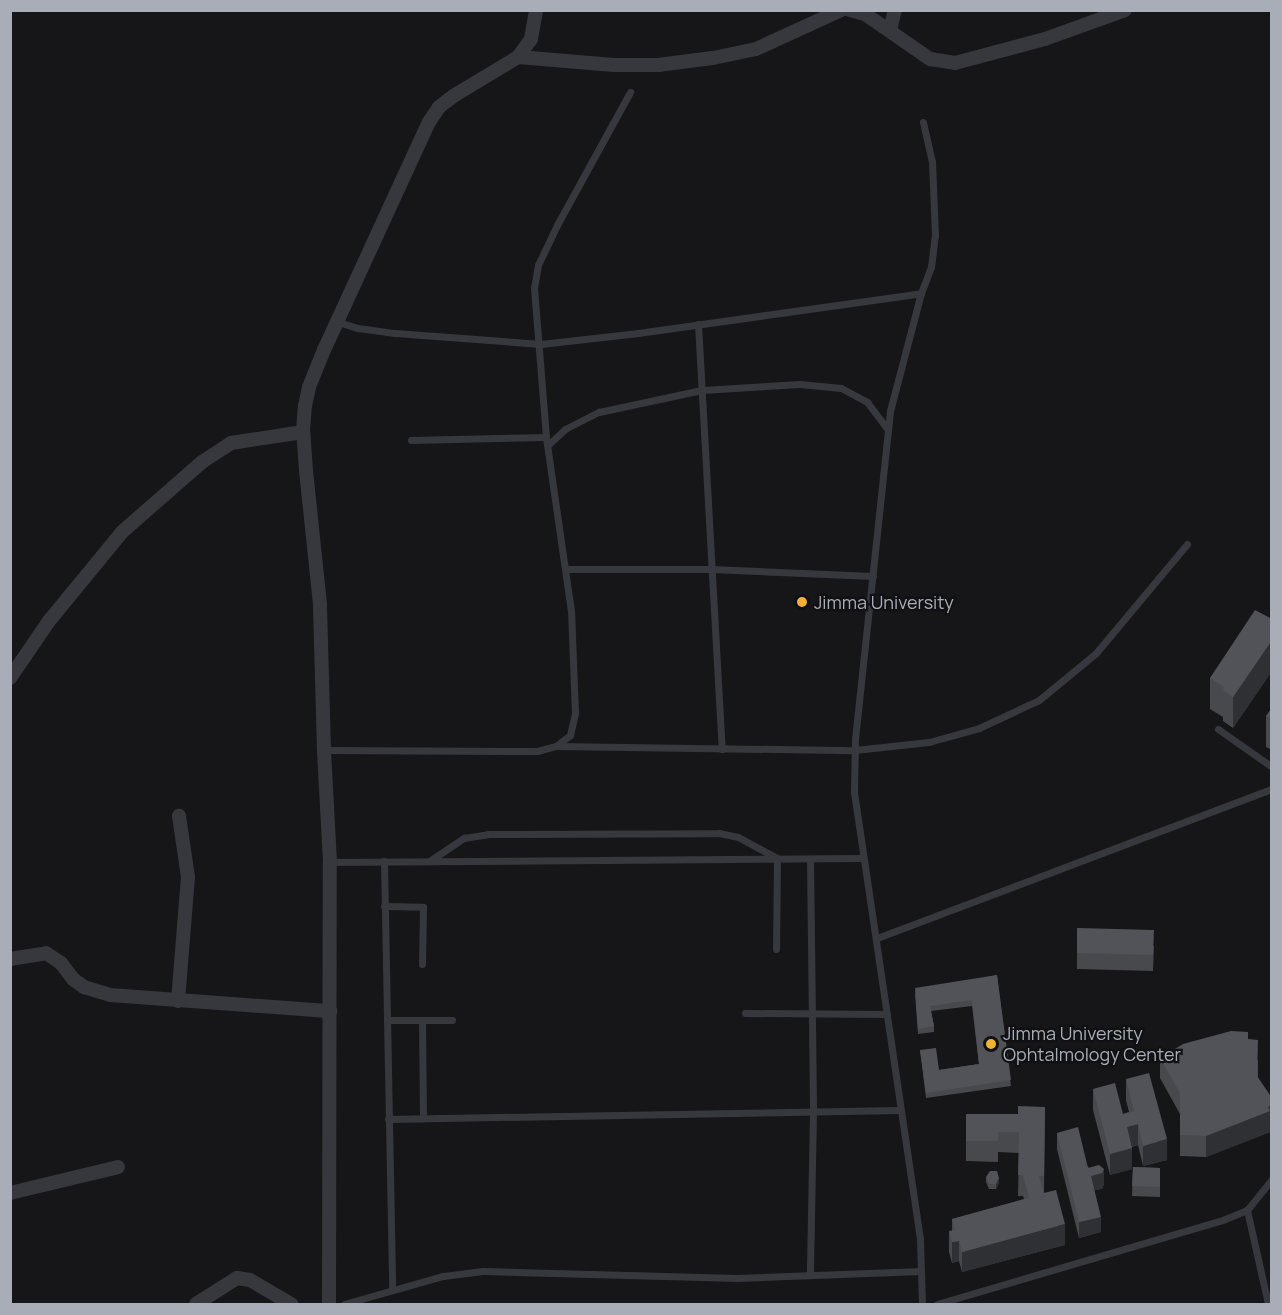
<!DOCTYPE html>
<html>
<head>
<meta charset="utf-8">
<style>
  body { margin:0 }
  #map { position:relative; width:1282px; height:1315px; overflow:hidden; background:#161618; font-family:Manrope,sans-serif }
  div>[style] { position:absolute }
  .lane>* { height:7px; margin:-3.5px; padding:0 3.5px; transform-origin:3.5px; border-radius:3.5px; background:#37383d }
  .street>* { height:14px; margin:-7px; padding:0 7px; transform-origin:7px; border-radius:7px; background:#37383d }
  .wall>* { inset:0; background:#47494d }
  .shaded-wall>* { inset:0; background:#2f3033 }
  .building>* { inset:0; background:#525359 }
  .dots>* { width:16px; height:16px; translate:-50% -50%; box-sizing:border-box; border:3px solid #111113; border-radius:50% }
  span { translate:-50% -50%; white-space:nowrap; text-align:center; line-height:1.15; -webkit-text-stroke:4.5px #111113; paint-order:stroke }
  .poi-label { font-size:18px; color:#a8adb8 }
  .left { translate:0 -50%; text-align:left }
  .frame { position:absolute; inset:0; border:12px solid #a8adb8; pointer-events:none }
</style>
</head>
<body>
<div id="map">
  <div class="lane">
    <div style="left:338px;top:322px;width:21px;rotate:17deg"></div>
    <div style="left:358px;top:328px;width:37px;rotate:8deg"></div>
    <div style="left:395px;top:333px;width:146px;rotate:4.3deg"></div>
    <div style="left:541px;top:344px;width:98px;rotate:-6.5deg"></div>
    <div style="left:638px;top:333px;width:286px;rotate:-8deg"></div>
    <div style="left:698px;top:324px;width:426px;rotate:86.8deg"></div>
    <div style="left:411px;top:440px;width:135px;rotate:-1.3deg"></div>
    <div style="left:548px;top:445px;width:23px;rotate:-43deg"></div>
    <div style="left:565px;top:429px;width:38px;rotate:-27deg"></div>
    <div style="left:599px;top:412px;width:105px;rotate:-12.1deg"></div>
    <div style="left:702px;top:390px;width:98px;rotate:-3.5deg"></div>
    <div style="left:800px;top:384px;width:41px;rotate:5.6deg"></div>
    <div style="left:841px;top:388px;width:30px;rotate:28deg"></div>
    <div style="left:867px;top:402px;width:35px;rotate:53deg"></div>
    <div style="left:567px;top:569px;width:145px"></div>
    <div style="left:712px;top:569px;width:161px;rotate:2.5deg"></div>
    <div style="left:1218px;top:729px;width:66px;rotate:35.1deg"></div>
    <div style="left:556px;top:746px;width:299px;rotate:0.8deg"></div>
    <div style="left:855px;top:750px;width:74px;rotate:-6.2deg"></div>
    <div style="left:929px;top:742px;width:52px;rotate:-15.6deg"></div>
    <div style="left:979px;top:728px;width:66px;rotate:-25deg"></div>
    <div style="left:1039px;top:700px;width:74px;rotate:-39.5deg"></div>
    <div style="left:1096px;top:653px;width:142px;rotate:-50.1deg"></div>
    <div style="left:324px;top:750px;width:213px;rotate:0.3deg"></div>
    <div style="left:537px;top:751px;width:20px;rotate:-15deg"></div>
    <div style="left:556px;top:746px;width:18px;rotate:-38deg"></div>
    <div style="left:570px;top:735px;width:23px;rotate:-77deg"></div>
    <div style="left:575px;top:713px;width:102px;rotate:-92.2deg"></div>
    <div style="left:571px;top:611px;width:176px;rotate:-98.2deg"></div>
    <div style="left:546px;top:437px;width:149px;rotate:-94.6deg"></div>
    <div style="left:534px;top:288px;width:23px;rotate:-80deg"></div>
    <div style="left:538px;top:265px;width:44px;rotate:-64.6deg"></div>
    <div style="left:557px;top:225px;width:152px;rotate:-61.2deg"></div>
    <div style="left:810px;top:859px;width:253px;rotate:89.3deg"></div>
    <div style="left:813px;top:1112px;width:163px;rotate:91.1deg"></div>
    <div style="left:431px;top:860px;width:40px;rotate:-34deg"></div>
    <div style="left:464px;top:838px;width:24px;rotate:-9deg"></div>
    <div style="left:488px;top:834px;width:231px;rotate:-0.2deg"></div>
    <div style="left:719px;top:833px;width:19px;rotate:12deg"></div>
    <div style="left:738px;top:837px;width:44px;rotate:28.3deg"></div>
    <div style="left:777px;top:858px;width:91px;rotate:90.6deg"></div>
    <div style="left:384px;top:861px;width:429px;rotate:88.9deg"></div>
    <div style="left:330px;top:862px;width:532px;rotate:-0.43deg"></div>
    <div style="left:384px;top:906px;width:39px;rotate:1deg"></div>
    <div style="left:423px;top:907px;width:57px;rotate:91deg"></div>
    <div style="left:877px;top:938px;width:422px;rotate:-20.7deg"></div>
    <div style="left:745px;top:1013px;width:142px;rotate:0.4deg"></div>
    <div style="left:387px;top:1020px;width:35px"></div>
    <div style="left:422px;top:1020px;width:98px;rotate:89.4deg"></div>
    <div style="left:422px;top:1020px;width:30px"></div>
    <div style="left:388px;top:1119px;width:511px;rotate:-1.01deg"></div>
    <div style="left:1247px;top:1210px;width:96px;rotate:77.4deg"></div>
    <div style="left:344px;top:1304px;width:103px;rotate:-15.8deg"></div>
    <div style="left:443px;top:1276px;width:40px;rotate:-7.1deg"></div>
    <div style="left:483px;top:1271px;width:255px;rotate:1.6deg"></div>
    <div style="left:738px;top:1278px;width:183px;rotate:-2.2deg"></div>
    <div style="left:922px;top:1304px;width:65px;rotate:-91.8deg"></div>
    <div style="left:920px;top:1239px;width:452px;rotate:-98.4deg"></div>
    <div style="left:854px;top:792px;width:53px;rotate:-88.9deg"></div>
    <div style="left:855px;top:739px;width:330px;rotate:-83.9deg"></div>
    <div style="left:890px;top:411px;width:122px;rotate:-75.3deg"></div>
    <div style="left:921px;top:293px;width:28px;rotate:-69deg"></div>
    <div style="left:931px;top:267px;width:31px;rotate:-83deg"></div>
    <div style="left:935px;top:236px;width:74px;rotate:-92.3deg"></div>
    <div style="left:932px;top:162px;width:41px;rotate:-102.7deg"></div>
    <div style="left:937px;top:1304px;width:300px;rotate:-16.4deg"></div>
    <div style="left:1225px;top:1219px;width:24px;rotate:-22deg"></div>
    <div style="left:1247px;top:1210px;width:40px;rotate:-51deg"></div>
  </div>
  <div class="street">
    <div style="left:850px;top:10px;width:16px;rotate:15deg"></div>
    <div style="left:865px;top:14px;width:79px;rotate:34.7deg"></div>
    <div style="left:930px;top:59px;width:25px;rotate:9deg"></div>
    <div style="left:955px;top:63px;width:93px;rotate:-14.9deg"></div>
    <div style="left:1045px;top:39px;width:85px;rotate:-19.9deg"></div>
    <div style="left:890px;top:30px;width:21px;rotate:-76deg"></div>
    <div style="left:518px;top:57px;width:96px;rotate:4.8deg"></div>
    <div style="left:614px;top:65px;width:44px"></div>
    <div style="left:658px;top:65px;width:55px;rotate:-7.3deg"></div>
    <div style="left:713px;top:58px;width:44px;rotate:-11.8deg"></div>
    <div style="left:756px;top:49px;width:94px;rotate:-24.6deg"></div>
    <div style="left:10px;top:678px;width:69px;rotate:-55.6deg"></div>
    <div style="left:49px;top:621px;width:115px;rotate:-50.6deg"></div>
    <div style="left:122px;top:532px;width:106px;rotate:-41.2deg"></div>
    <div style="left:202px;top:462px;width:35px;rotate:-33deg"></div>
    <div style="left:231px;top:443px;width:73px;rotate:-8.7deg"></div>
    <div style="left:10px;top:959px;width:36px;rotate:-9deg"></div>
    <div style="left:46px;top:953px;width:18px;rotate:34deg"></div>
    <div style="left:61px;top:963px;width:20px;rotate:53deg"></div>
    <div style="left:73px;top:979px;width:14px;rotate:36deg"></div>
    <div style="left:84px;top:987px;width:27px;rotate:17deg"></div>
    <div style="left:110px;top:995px;width:221px;rotate:4.2deg"></div>
    <div style="left:178px;top:1001px;width:124px;rotate:-85.4deg"></div>
    <div style="left:188px;top:877px;width:62px;rotate:-98.4deg"></div>
    <div style="left:10px;top:1193px;width:111px;rotate:-13.5deg"></div>
    <div style="left:196px;top:1304px;width:49px;rotate:-32.4deg"></div>
    <div style="left:237px;top:1278px;width:13px;rotate:9deg"></div>
    <div style="left:250px;top:1280px;width:48px;rotate:30.3deg"></div>
    <div style="left:329px;top:1304px;width:442px;rotate:-89.9deg"></div>
    <div style="left:330px;top:862px;width:112px;rotate:-93.1deg"></div>
    <div style="left:324px;top:750px;width:146px;rotate:-91.6deg"></div>
    <div style="left:320px;top:604px;width:134px;rotate:-96deg"></div>
    <div style="left:306px;top:471px;width:39px;rotate:-94deg"></div>
    <div style="left:303px;top:432px;width:26px;rotate:-86deg"></div>
    <div style="left:305px;top:406px;width:19px;rotate:-78deg"></div>
    <div style="left:309px;top:387px;width:40px;rotate:-68deg"></div>
    <div style="left:324px;top:350px;width:251px;rotate:-65.3deg"></div>
    <div style="left:429px;top:122px;width:18px;rotate:-56deg"></div>
    <div style="left:439px;top:107px;width:20px;rotate:-37deg"></div>
    <div style="left:455px;top:95px;width:74px;rotate:-31.1deg"></div>
    <div style="left:518px;top:57px;width:22px;rotate:-54deg"></div>
    <div style="left:531px;top:39px;width:29px;rotate:-80deg"></div>
  </div>
  <div class="wall">
    <div style="clip-path:polygon(1272px 619px,1272px 671px,1233px 728px,1223px 721px,1223px 717px,1210px 709px,1210px 678px)"></div>
    <div style="clip-path:polygon(1272px 708px,1272px 750px,1266px 747px,1266px 716px)"></div>
    <div style="clip-path:polygon(1154px 946px,1153px 971px,1077px 969px,1077px 953px)"></div>
    <div style="clip-path:polygon(997px 975px,1011px 1086px,926px 1098px,920px 1050px,939px 1070px,979px 1064px,972px 1006px,931px 1011px,934px 1026px,934px 1032px,918px 1034px,915px 994px)"></div>
    <div style="clip-path:polygon(1248px 1039px,1258px 1061px,1258px 1077px,1270px 1126px,1270px 1132px,1206px 1157px,1180px 1156px,1180px 1114px,1160px 1078px,1160px 1058px)"></div>
    <div style="clip-path:polygon(1126px 1079px,1167px 1160px,1143px 1166px,1138px 1145px,1132px 1147px,1132px 1169px,1110px 1175px,1093px 1110px,1093px 1089px,1123px 1114px,1129px 1112px,1126px 1100px)"></div>
    <div style="clip-path:polygon(1045px 1107px,1044px 1192px,1065px 1245px,962px 1272px,959px 1261px,952px 1263px,949px 1252px,949px 1231px,952px 1231px,952px 1219px,1024px 1199px,1023px 1196px,1018px 1196px,1019px 1153px,998px 1152px,998px 1162px,966px 1161px,966px 1114px,1018px 1114px)"></div>
    <div style="clip-path:polygon(1057px 1133px,1104px 1184px,1102px 1189px,1094px 1190px,1101px 1232px,1079px 1238px,1057px 1149px)"></div>
    <div style="clip-path:polygon(1133px 1167px,1160px 1168px,1160px 1197px,1132px 1196px)"></div>
    <div style="clip-path:polygon(986px 1177px,999px 1183px,996px 1189px,989px 1189px,986px 1182px)"></div>
  </div>
  <div class="shaded-wall">
    <div style="clip-path:polygon(1272px 640px,1272px 671px,1233px 728px,1233px 697px)"></div>
    <div style="clip-path:polygon(1272px 1104px,1272px 1124px,1270px 1126px,1270px 1132px,1206px 1157px,1206px 1136px,1268px 1107px)"></div>
    <div style="clip-path:polygon(1138px 1124px,1138px 1145px,1127px 1148px,1127px 1127px)"></div>
    <div style="clip-path:polygon(1167px 1139px,1167px 1160px,1143px 1166px,1143px 1146px)"></div>
    <div style="clip-path:polygon(1132px 1148px,1132px 1169px,1110px 1175px,1110px 1154px)"></div>
    <div style="clip-path:polygon(1104px 1169px,1104px 1184px,1102px 1189px,1091px 1191px,1091px 1176px)"></div>
    <div style="clip-path:polygon(999px 1178px,999px 1183px,996px 1189px,996px 1184px)"></div>
    <div style="clip-path:polygon(1101px 1217px,1101px 1232px,1079px 1238px,1079px 1222px)"></div>
    <div style="clip-path:polygon(1065px 1224px,1065px 1245px,962px 1272px,962px 1252px)"></div>
    <div style="clip-path:polygon(959px 1241px,959px 1261px,952px 1263px,952px 1242px)"></div>
  </div>
  <div class="building">
    <div style="clip-path:polygon(1255px 610px,1272px 619px,1272px 640px,1233px 697px,1223px 690px,1224px 687px,1210px 678px)"></div>
    <div style="clip-path:polygon(1272px 708px,1272px 719px,1266px 716px)"></div>
    <div style="clip-path:polygon(1077px 928px,1154px 930px,1153px 955px,1077px 953px)"></div>
    <div style="clip-path:polygon(997px 975px,1011px 1080px,926px 1093px,920px 1050px,936px 1048px,939px 1070px,979px 1064px,972px 1000px,930px 1006px,934px 1026px,918px 1029px,915px 988px)"></div>
    <div style="clip-path:polygon(1231px 1031px,1248px 1032px,1248px 1039px,1258px 1040px,1257px 1076px,1272px 1098px,1272px 1104px,1268px 1107px,1270px 1111px,1206px 1136px,1180px 1135px,1180px 1093px,1160px 1058px,1183px 1044px)"></div>
    <div style="clip-path:polygon(1149px 1073px,1167px 1139px,1143px 1146px,1138px 1124px,1127px 1127px,1132px 1148px,1110px 1154px,1093px 1089px,1115px 1083px,1123px 1114px,1134px 1111px,1126px 1079px)"></div>
    <div style="clip-path:polygon(1018px 1106px,1045px 1107px,1044px 1176px,1039px 1176px,1044px 1193px,1056px 1190px,1065px 1224px,962px 1252px,959px 1241px,952px 1242px,949px 1231px,955px 1230px,952px 1219px,1029px 1198px,1023px 1175px,1018px 1175px,1019px 1132px,998px 1132px,998px 1141px,966px 1141px,966px 1114px,1018px 1114px)"></div>
    <div style="clip-path:polygon(1078px 1127px,1088px 1168px,1099px 1165px,1104px 1169px,1102px 1173px,1091px 1176px,1101px 1217px,1079px 1222px,1057px 1133px)"></div>
    <div style="clip-path:polygon(1133px 1167px,1160px 1168px,1160px 1187px,1132px 1186px)"></div>
    <div style="clip-path:polygon(990px 1171px,997px 1171px,999px 1178px,996px 1184px,989px 1184px,986px 1177px)"></div>
  </div>
  <div class="dots">
    <div style="left:802px;top:602px;background:#f2b134"></div>
    <div style="left:991px;top:1044px;background:#f2b134"></div>
  </div>
  <div class="poi-label">
    <span class="left" style="left:814px;top:602px">Jimma University</span>
    <span class="left" style="left:1003px;top:1044px">Jimma University<br>Ophtalmology Center</span>
  </div>
  <div class="frame"></div>
</div>
</body>
</html>
